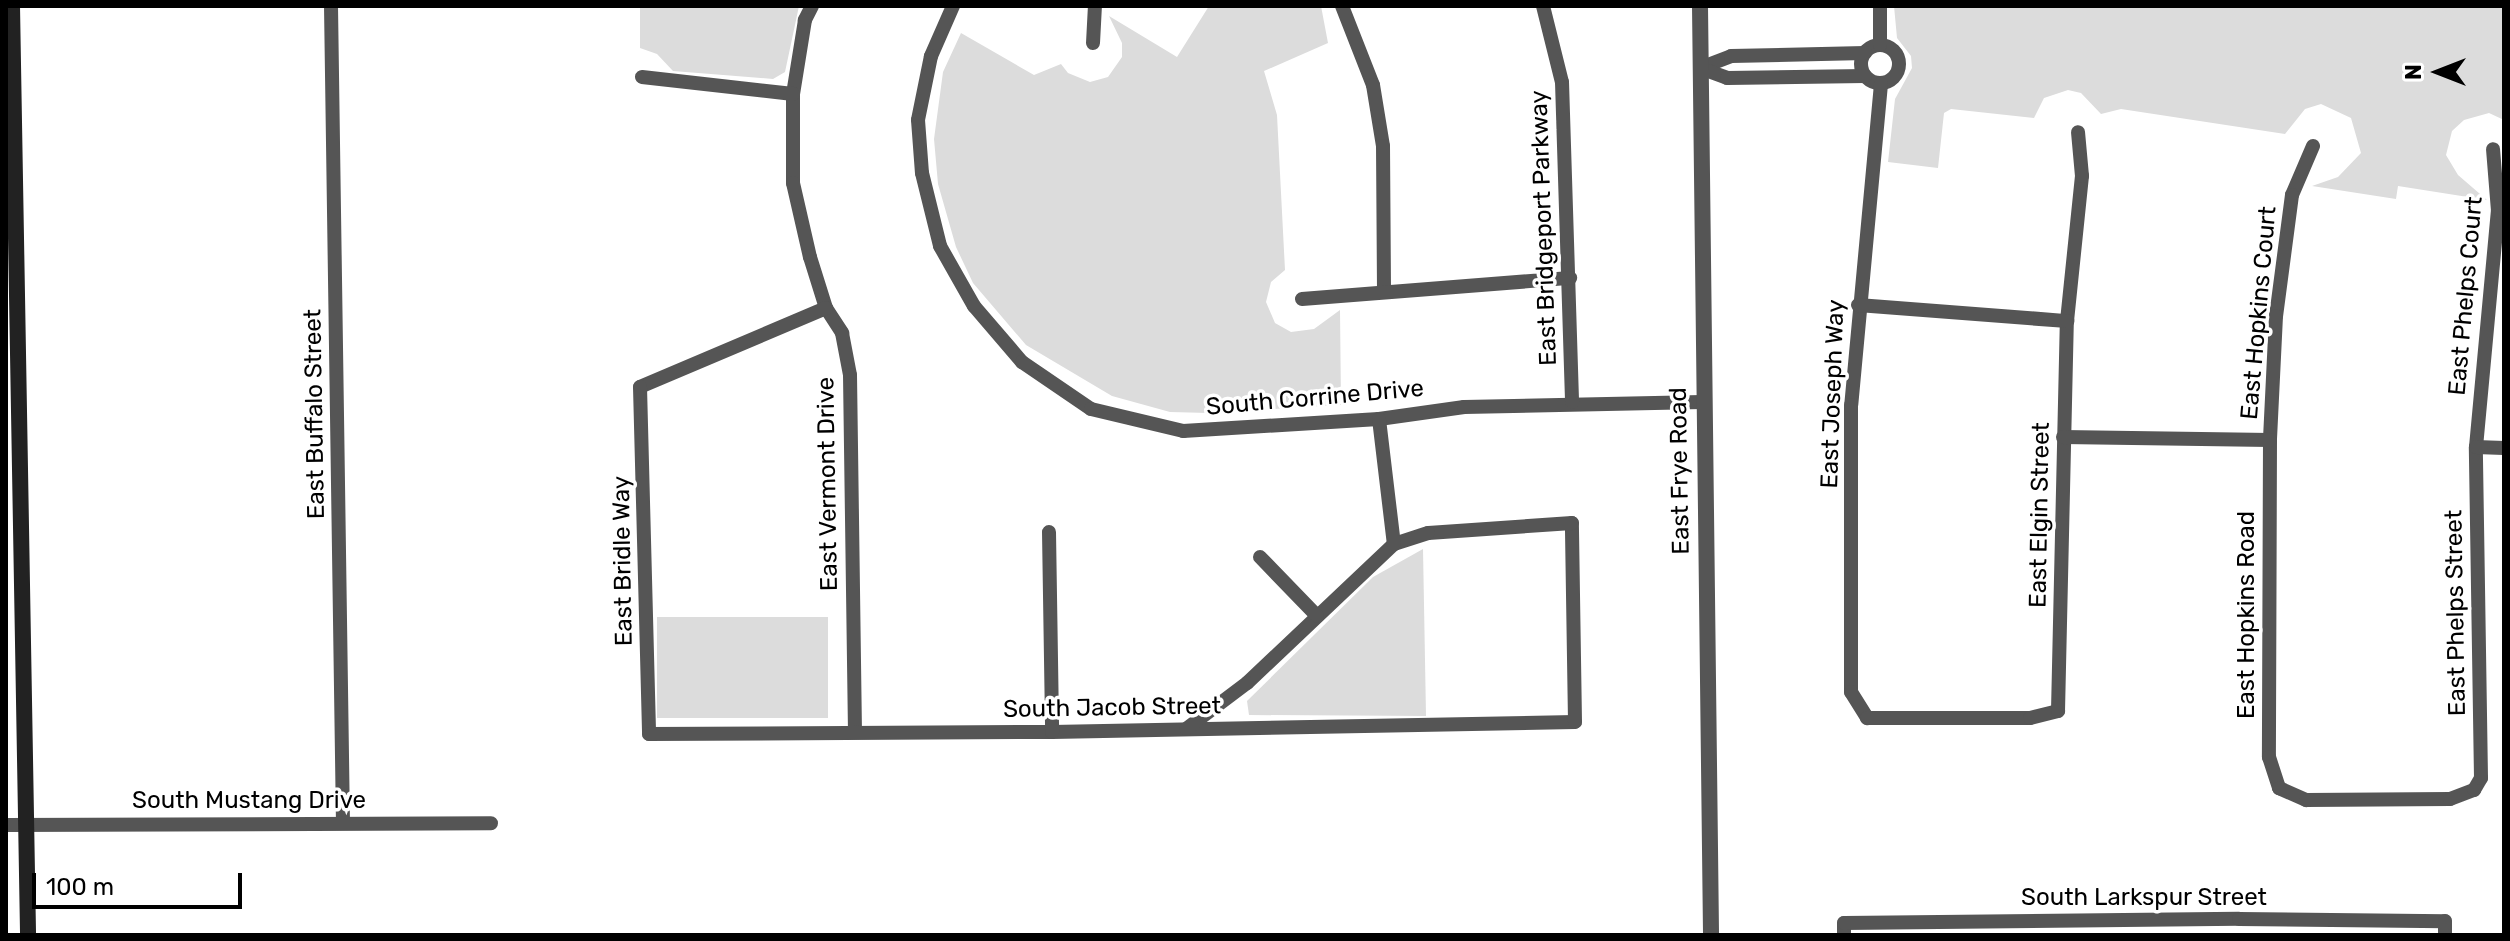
<!DOCTYPE html>
<html>
<head>
<meta charset="utf-8">
<style>
  body { margin:0 }
  #map { position:relative; width:2510px; height:941px; overflow:hidden; background:#fff; font-family:Rubik,sans-serif }
  div>[style] { position:absolute }
  .green>* { inset:0; background:#dcdcdc }
  .minor>* { height:14px; margin:-7px; padding:0 7px; transform-origin:7px; border-radius:7px; background:#555 }
  .minor>.ring { margin:-7px; padding:0; box-sizing:content-box; background:none; border:14px solid #555; border-radius:50% }
  .tertiary>* { height:16px; margin:-8px; padding:0 8px; transform-origin:8px; border-radius:8px; background:#555 }
  .secondary>* { height:16px; margin:-8px; padding:0 8px; transform-origin:8px; border-radius:8px; background:#222 }
  span { translate:-50% -50%; white-space:nowrap; text-align:center; line-height:1.15; -webkit-text-stroke:7px #fff; paint-order:stroke }
  .street-label { font-size:24px; color:#000 }
  .frame { position:absolute; inset:0; border:8px solid #000; pointer-events:none }
  .north { position:absolute; left:2398px; top:32px; width:80px; height:80px; -webkit-text-stroke:6px #fff; paint-order:stroke; rotate:270deg; font-size:22px; font-weight:700; line-height:32px; text-align:center; color:#000 }
  .north::after { content:''; display:block; margin:auto; width:28px; height:36px; background:#000; clip-path:polygon(50% 0,100% 100%,50% 72%,0 100%) }
  .scale { position:absolute; left:32px; top:873px; width:210px; height:36px; box-sizing:border-box; border:4px solid #000; border-top:0; padding-left:10px; font-size:24px; line-height:28px; white-space:nowrap; color:#000; -webkit-text-stroke:6px #fff; paint-order:stroke }
</style>
</head>
<body>
<div id="map">
  <div class="green">
    <div style="clip-path:polygon(640px 6px,799px 6px,785px 72px,773px 79px,673px 71px,657px 54px,640px 48px)"></div>
    <div style="clip-path:polygon(1209px 6px,1321px 6px,1328px 43px,1264px 71px,1277px 115px,1285px 270px,1271px 282px,1266px 302px,1275px 323px,1291px 332px,1314px 329px,1340px 310px,1341px 405px,1209px 413px,1170px 412px,1112px 396px,1026px 345px,973px 283px,956px 247px,938px 184px,934px 139px,943px 72px,961px 33px,1034px 75px,1061px 64px,1068px 73px,1090px 82px,1108px 77px,1122px 57px,1122px 43px,1109px 16px,1177px 57px)"></div>
    <div style="clip-path:polygon(1894px 6px,2504px 6px,2504px 120px,2489px 113px,2464px 120px,2452px 131px,2446px 155px,2458px 175px,2487px 200px,2398px 186px,2396px 199px,2312px 186px,2338px 177px,2361px 153px,2351px 118px,2321px 104px,2305px 109px,2285px 134px,2121px 109px,2101px 114px,2081px 93px,2068px 90px,2044px 98px,2034px 118px,1951px 109px,1944px 113px,1938px 168px,1888px 162px,1895px 99px,1912px 68px,1911px 56px,1897px 38px)"></div>
    <div style="clip-path:polygon(1423px 549px,1426px 716px,1249px 715px,1247px 701px,1373px 577px)"></div>
    <div style="clip-path:polygon(657px 617px,828px 617px,828px 718px,657px 718px)"></div>
  </div>
  <div class="minor">
    <div style="left:331px;top:6px;width:816px;rotate:89.16deg"></div>
    <div style="left:812px;top:6px;width:16px;rotate:117deg"></div>
    <div style="left:805px;top:20px;width:75px;rotate:99.2deg"></div>
    <div style="left:793px;top:94px;width:89px;rotate:90deg"></div>
    <div style="left:793px;top:183px;width:76px;rotate:77.1deg"></div>
    <div style="left:810px;top:257px;width:53px;rotate:72.6deg"></div>
    <div style="left:826px;top:308px;width:30px;rotate:57deg"></div>
    <div style="left:842px;top:333px;width:43px;rotate:79.2deg"></div>
    <div style="left:850px;top:375px;width:357px;rotate:89.2deg"></div>
    <div style="left:953px;top:6px;width:55px;rotate:113.7deg"></div>
    <div style="left:931px;top:56px;width:65px;rotate:101.5deg"></div>
    <div style="left:918px;top:120px;width:53px;rotate:85.7deg"></div>
    <div style="left:922px;top:173px;width:75px;rotate:76.1deg"></div>
    <div style="left:940px;top:246px;width:69px;rotate:60.5deg"></div>
    <div style="left:974px;top:306px;width:74px;rotate:49.4deg"></div>
    <div style="left:1022px;top:362px;width:83px;rotate:34.3deg"></div>
    <div style="left:1091px;top:409px;width:95px;rotate:13.4deg"></div>
    <div style="left:1183px;top:431px;width:196px;rotate:-3.5deg"></div>
    <div style="left:1379px;top:419px;width:86px;rotate:-8deg"></div>
    <div style="left:1464px;top:407px;width:238px;rotate:-1.2deg"></div>
    <div style="left:1342px;top:6px;width:85px;rotate:68.6deg"></div>
    <div style="left:1373px;top:85px;width:62px;rotate:80.7deg"></div>
    <div style="left:1383px;top:146px;width:143px;rotate:89.6deg"></div>
    <div style="left:1543px;top:6px;width:78px;rotate:76deg"></div>
    <div style="left:1562px;top:82px;width:320px;rotate:88.2deg"></div>
    <div style="left:1093px;top:43px;width:37px;rotate:-87deg"></div>
    <div class="ring" style="left:1861px;top:45px;width:24px;height:24px"></div>
    <div style="left:1880px;top:45px;width:39px;rotate:-90deg"></div>
    <div style="left:1700px;top:68px;width:33px;rotate:-21deg"></div>
    <div style="left:1731px;top:56px;width:134px;rotate:-1.3deg"></div>
    <div style="left:1700px;top:68px;width:29px;rotate:20deg"></div>
    <div style="left:1727px;top:78px;width:138px;rotate:-0.8deg"></div>
    <div style="left:642px;top:77px;width:152px;rotate:6.4deg"></div>
    <div style="left:1881px;top:84px;width:322px;rotate:95.3deg"></div>
    <div style="left:1851px;top:405px;width:287px;rotate:90deg"></div>
    <div style="left:1851px;top:692px;width:31px;rotate:58deg"></div>
    <div style="left:1867px;top:718px;width:163px"></div>
    <div style="left:2030px;top:718px;width:29px;rotate:-14deg"></div>
    <div style="left:2058px;top:711px;width:390px;rotate:-88.7deg"></div>
    <div style="left:2067px;top:321px;width:146px;rotate:-84.1deg"></div>
    <div style="left:2082px;top:176px;width:44px;rotate:-95.2deg"></div>
    <div style="left:2313px;top:146px;width:53px;rotate:113.2deg"></div>
    <div style="left:2292px;top:195px;width:122px;rotate:97.5deg"></div>
    <div style="left:2276px;top:316px;width:124px;rotate:92.8deg"></div>
    <div style="left:2270px;top:440px;width:317px;rotate:90.2deg"></div>
    <div style="left:2269px;top:757px;width:33px;rotate:72deg"></div>
    <div style="left:2279px;top:788px;width:30px;rotate:24deg"></div>
    <div style="left:2306px;top:800px;width:144px;rotate:-0.4deg"></div>
    <div style="left:2450px;top:799px;width:26px;rotate:-21deg"></div>
    <div style="left:2474px;top:790px;width:14px;rotate:-60deg"></div>
    <div style="left:2481px;top:778px;width:331px;rotate:-90.9deg"></div>
    <div style="left:2476px;top:447px;width:237px;rotate:-84.7deg"></div>
    <div style="left:2498px;top:211px;width:62px;rotate:-94.6deg"></div>
    <div style="left:1302px;top:299px;width:269px;rotate:-4.5deg"></div>
    <div style="left:1858px;top:305px;width:210px;rotate:4.4deg"></div>
    <div style="left:826px;top:308px;width:202px;rotate:157deg"></div>
    <div style="left:640px;top:387px;width:347px;rotate:88.5deg"></div>
    <div style="left:649px;top:734px;width:403px;rotate:-0.3deg"></div>
    <div style="left:1052px;top:732px;width:523px;rotate:-1.1deg"></div>
    <div style="left:1575px;top:722px;width:199px;rotate:-90.9deg"></div>
    <div style="left:1572px;top:523px;width:144px;rotate:176deg"></div>
    <div style="left:1428px;top:533px;width:36px;rotate:162deg"></div>
    <div style="left:1394px;top:544px;width:202px;rotate:136.6deg"></div>
    <div style="left:1247px;top:683px;width:76px;rotate:143deg"></div>
    <div style="left:1379px;top:419px;width:126px;rotate:83.2deg"></div>
    <div style="left:2063px;top:437px;width:207px;rotate:0.8deg"></div>
    <div style="left:2476px;top:447px;width:28px;rotate:2deg"></div>
    <div style="left:1049px;top:532px;width:200px;rotate:89.1deg"></div>
    <div style="left:1260px;top:557px;width:82px;rotate:46deg"></div>
    <div style="left:6px;top:825px;width:485px;rotate:-0.2deg"></div>
    <div style="left:1844px;top:935px;width:12px;rotate:-90deg"></div>
    <div style="left:1844px;top:923px;width:395px;rotate:-0.6deg"></div>
    <div style="left:2239px;top:919px;width:206px;rotate:0.6deg"></div>
    <div style="left:2445px;top:921px;width:14px;rotate:90deg"></div>
  </div>
  <div class="tertiary">
    <div style="left:1700px;top:6px;width:929px;rotate:89.32deg"></div>
  </div>
  <div class="secondary">
    <div style="left:12px;top:6px;width:929px;rotate:89.01deg"></div>
  </div>
  <div class="street-label">
    <span style="left:1544px;top:228px;rotate:-92deg">East Bridgeport Parkway</span>
    <span style="left:2466px;top:296px;rotate:-85deg">East Phelps Court</span>
    <span style="left:2259px;top:313px;rotate:-85deg">East Hopkins Court</span>
    <span style="left:1833px;top:394px;rotate:-88deg">East Joseph Way</span>
    <span style="left:1315px;top:398px;rotate:-5deg">South Corrine Drive</span>
    <span style="left:315px;top:414px;rotate:-91deg">East Buffalo Street</span>
    <span style="left:1680px;top:471px;rotate:-91deg">East Frye Road</span>
    <span style="left:828px;top:484px;rotate:-91deg">East Vermont Drive</span>
    <span style="left:2040px;top:515px;rotate:-89deg">East Elgin Street</span>
    <span style="left:623px;top:561px;rotate:-91deg">East Bridle Way</span>
    <span style="left:2456px;top:613px;rotate:-91deg">East Phelps Street</span>
    <span style="left:2247px;top:615px;rotate:-90deg">East Hopkins Road</span>
    <span style="left:1112px;top:708px;rotate:-1deg">South Jacob Street</span>
    <span style="left:249px;top:801px">South Mustang Drive</span>
    <span style="left:2144px;top:898px">South Larkspur Street</span>
  </div>
  <div class="frame"></div>
  <div class="north">N</div>
  <div class="scale">100 m</div>
</div>
</body>
</html>
